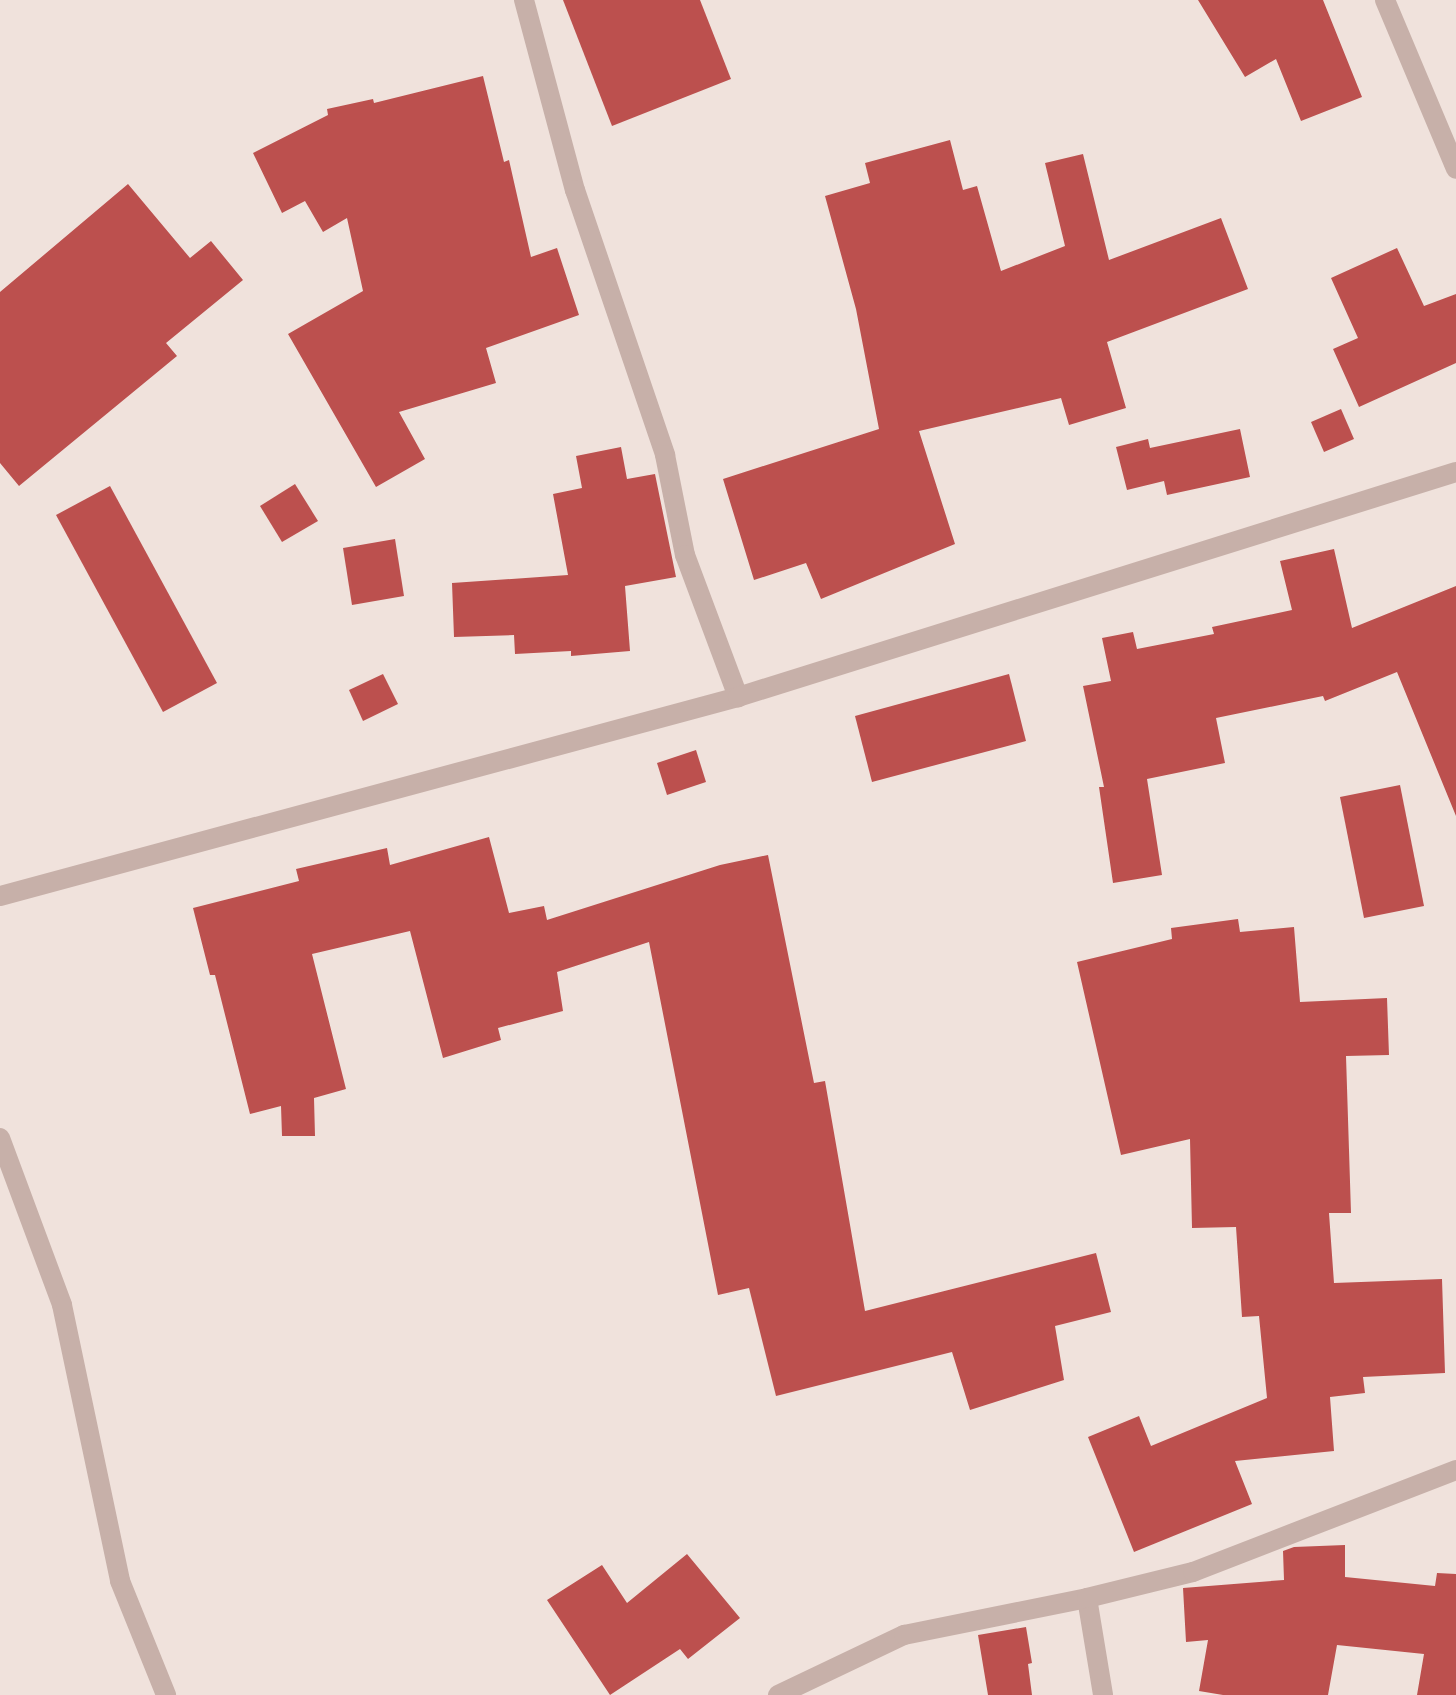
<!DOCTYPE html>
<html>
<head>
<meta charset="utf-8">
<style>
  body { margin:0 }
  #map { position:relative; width:1456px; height:1695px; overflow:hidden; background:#f0e2dc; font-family:Signika,sans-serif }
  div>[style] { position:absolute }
  .building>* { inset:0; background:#bc504e }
  .minor>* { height:20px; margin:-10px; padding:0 10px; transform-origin:10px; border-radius:10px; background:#c7b0a9 }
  span { translate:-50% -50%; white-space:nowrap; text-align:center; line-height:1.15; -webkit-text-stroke:8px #f8ede8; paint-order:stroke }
</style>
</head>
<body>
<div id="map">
  <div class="building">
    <div style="clip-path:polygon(563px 0,700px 0,731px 79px,612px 126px)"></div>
    <div style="clip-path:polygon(1198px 0,1323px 0,1362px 97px,1301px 121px,1276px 59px,1245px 77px)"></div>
    <div style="clip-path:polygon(483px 76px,504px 162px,509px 160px,531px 257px,557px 248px,579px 315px,486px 348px,496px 383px,399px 412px,425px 459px,376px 487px,288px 334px,363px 291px,347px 218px,323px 232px,305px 201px,282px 213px,253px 153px,328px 115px,327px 109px,373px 99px,374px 103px)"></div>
    <div style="clip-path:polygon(950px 140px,963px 190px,977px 186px,1001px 271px,1065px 246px,1045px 163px,1083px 154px,1109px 260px,1221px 218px,1248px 289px,1107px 342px,1126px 408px,1069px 425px,1061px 398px,919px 431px,955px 544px,821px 599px,806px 563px,754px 580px,723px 479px,879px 429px,856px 309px,825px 196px,870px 183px,865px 163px)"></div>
    <div style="clip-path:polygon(128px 184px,190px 258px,211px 241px,243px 280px,166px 343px,177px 356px,19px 486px,0 463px,0 292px)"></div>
    <div style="clip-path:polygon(1397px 248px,1424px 306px,1456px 294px,1456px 363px,1359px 407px,1333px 349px,1358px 338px,1331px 278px)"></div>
    <div style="clip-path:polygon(1341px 409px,1354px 439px,1324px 452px,1311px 422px)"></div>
    <div style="clip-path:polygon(1240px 429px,1250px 477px,1167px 495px,1164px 481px,1127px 490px,1116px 447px,1148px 439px,1150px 448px)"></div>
    <div style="clip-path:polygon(621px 447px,627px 479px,655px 474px,676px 577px,625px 586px,630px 651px,571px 656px,571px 651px,515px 654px,514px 635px,454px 637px,452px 583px,568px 575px,553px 494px,582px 488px,576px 456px)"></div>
    <div style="clip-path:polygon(295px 484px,318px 521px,282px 542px,260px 506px)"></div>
    <div style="clip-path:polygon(110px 486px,217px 683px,163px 712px,56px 515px)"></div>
    <div style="clip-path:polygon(395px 539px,404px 596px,352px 605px,343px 548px)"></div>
    <div style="clip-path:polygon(1334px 549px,1352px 628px,1456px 586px,1456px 816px,1397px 672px,1325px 701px,1323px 696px,1216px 718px,1225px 763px,1147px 779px,1162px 875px,1113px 883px,1099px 787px,1104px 787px,1083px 686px,1111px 681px,1102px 638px,1133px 632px,1137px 649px,1214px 634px,1212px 627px,1292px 610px,1280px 561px)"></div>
    <div style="clip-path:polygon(383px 674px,398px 704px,363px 721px,349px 690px)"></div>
    <div style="clip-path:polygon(1009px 674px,1026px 741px,872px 782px,855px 716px)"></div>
    <div style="clip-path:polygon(696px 750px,706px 782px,667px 795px,657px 763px)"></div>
    <div style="clip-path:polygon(1400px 785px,1424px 906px,1364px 918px,1340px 797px)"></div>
    <div style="clip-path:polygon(489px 837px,509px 913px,544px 906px,547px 920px,720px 865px,768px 855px,814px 1083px,825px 1081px,865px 1311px,1096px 1253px,1111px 1312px,1055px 1326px,1064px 1380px,970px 1410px,952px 1352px,776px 1396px,749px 1288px,718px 1295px,649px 942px,557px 972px,563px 1011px,498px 1028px,501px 1040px,443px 1058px,410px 931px,312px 954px,346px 1089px,314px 1098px,315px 1136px,282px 1136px,281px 1106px,250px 1114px,215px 975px,210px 975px,193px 908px,299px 881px,296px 869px,387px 848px,390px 865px)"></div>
    <div style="clip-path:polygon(1238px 919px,1240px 932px,1294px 927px,1300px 1002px,1387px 998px,1389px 1055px,1346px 1056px,1351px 1213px,1329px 1213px,1334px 1283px,1442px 1279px,1445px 1373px,1363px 1377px,1365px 1393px,1330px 1397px,1334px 1451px,1235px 1461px,1252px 1504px,1134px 1552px,1088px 1437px,1139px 1416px,1151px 1446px,1267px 1398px,1259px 1316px,1242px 1317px,1236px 1227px,1192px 1228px,1190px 1139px,1121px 1155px,1077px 962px,1172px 939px,1171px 928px)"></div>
    <div style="clip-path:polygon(1345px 1545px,1345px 1577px,1435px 1586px,1437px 1573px,1456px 1574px,1456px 1695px,1417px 1695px,1424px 1654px,1337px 1645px,1328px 1695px,1223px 1695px,1199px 1691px,1208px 1640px,1186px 1642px,1183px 1588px,1284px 1580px,1283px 1551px,1294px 1547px)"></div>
    <div style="clip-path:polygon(687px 1554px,740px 1618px,688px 1659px,680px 1649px,610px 1695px,547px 1600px,602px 1565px,627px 1603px)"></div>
    <div style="clip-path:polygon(1026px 1627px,1032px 1663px,1028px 1664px,1032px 1695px,988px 1695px,978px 1635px)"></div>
  </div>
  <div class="minor">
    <div style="left:524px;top:0;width:197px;rotate:75deg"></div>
    <div style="left:575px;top:190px;width:280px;rotate:71.2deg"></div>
    <div style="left:665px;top:455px;width:102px;rotate:78.7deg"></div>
    <div style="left:685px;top:555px;width:152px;rotate:69.5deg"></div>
    <div style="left:1385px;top:0;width:183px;rotate:67.2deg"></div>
    <div style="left:0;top:896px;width:764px;rotate:-15.09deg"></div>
    <div style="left:738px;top:697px;width:752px;rotate:-17.4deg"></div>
    <div style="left:0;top:1138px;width:178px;rotate:69.6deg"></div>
    <div style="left:62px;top:1305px;width:282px;rotate:78.1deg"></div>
    <div style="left:120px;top:1581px;width:123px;rotate:68deg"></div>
    <div style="left:1087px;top:1598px;width:98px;rotate:80.6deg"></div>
    <div style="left:778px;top:1695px;width:140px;rotate:-25.5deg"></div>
    <div style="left:904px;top:1635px;width:187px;rotate:-11.4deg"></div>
    <div style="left:1087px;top:1598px;width:109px;rotate:-13.8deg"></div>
    <div style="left:1193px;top:1572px;width:282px;rotate:-21.2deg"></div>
  </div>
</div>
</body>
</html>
